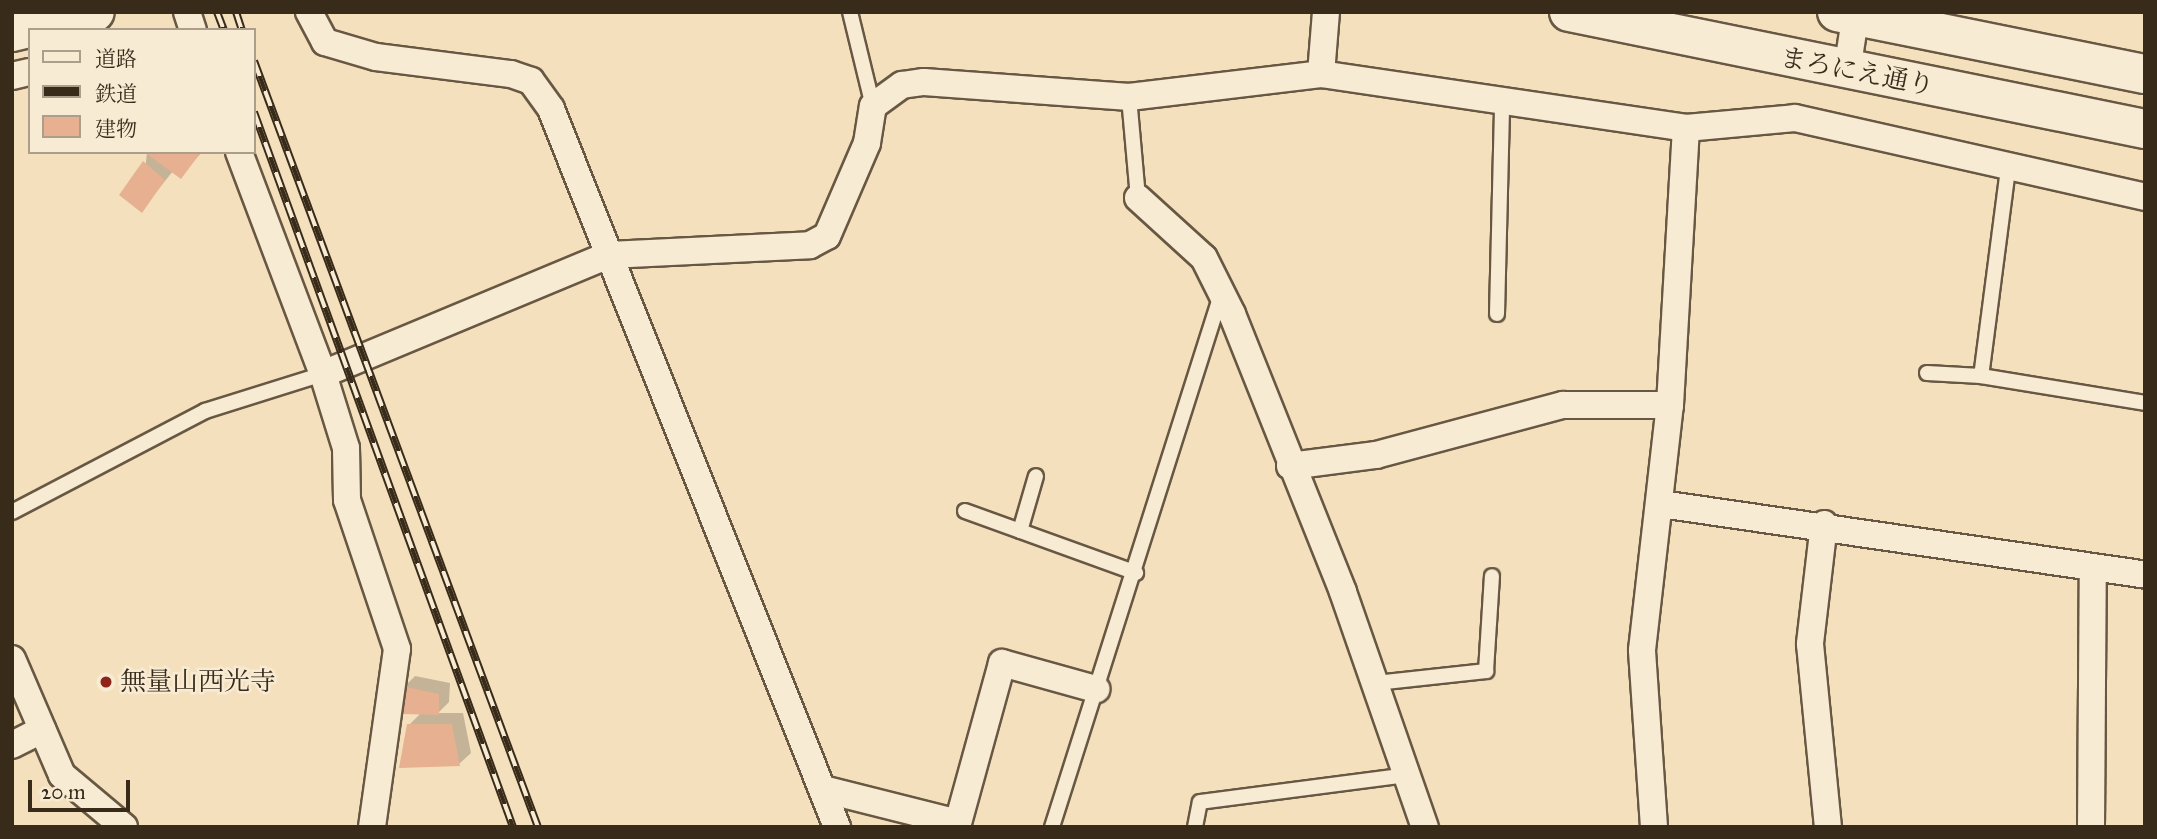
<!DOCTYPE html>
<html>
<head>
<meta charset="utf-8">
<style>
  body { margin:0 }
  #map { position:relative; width:2157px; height:839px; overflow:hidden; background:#f5e0bd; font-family:"IM FELL Great Primer","Noto Serif JP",serif }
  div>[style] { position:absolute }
  .shadow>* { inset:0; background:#0003 }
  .building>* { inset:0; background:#e6b091 }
  .roads { filter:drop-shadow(2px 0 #685843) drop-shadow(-2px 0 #685843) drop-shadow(0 2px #685843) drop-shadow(0 -2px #685843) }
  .lane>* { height:14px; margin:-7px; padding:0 7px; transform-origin:7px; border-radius:7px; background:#f8ebd4 }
  .street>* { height:26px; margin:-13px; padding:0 13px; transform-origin:13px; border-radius:13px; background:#f8ebd4 }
  .secondary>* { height:38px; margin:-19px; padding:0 19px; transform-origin:19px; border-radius:19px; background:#f8ebd4 }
  .rail>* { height:8px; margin-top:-4px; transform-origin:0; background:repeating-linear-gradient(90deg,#f8ebd4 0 16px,#392b1a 0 32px); box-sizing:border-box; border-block:2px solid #392b1a }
  .dots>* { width:19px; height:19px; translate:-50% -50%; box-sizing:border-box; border:4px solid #f8ebd4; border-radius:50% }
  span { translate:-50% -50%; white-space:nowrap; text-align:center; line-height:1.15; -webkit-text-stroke:5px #f8ebd4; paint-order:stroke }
  .street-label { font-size:26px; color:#392b1a }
  .poi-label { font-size:26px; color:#392b1a }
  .left { translate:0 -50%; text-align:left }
  .frame { position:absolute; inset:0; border:14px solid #392b1a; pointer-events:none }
  .legend { position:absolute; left:28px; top:28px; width:228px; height:126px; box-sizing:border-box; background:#f8ebd4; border:2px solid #ac9e8a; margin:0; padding:9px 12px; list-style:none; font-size:21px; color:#392b1a }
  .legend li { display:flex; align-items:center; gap:14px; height:35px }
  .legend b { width:35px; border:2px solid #ac9e8a }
  .scale { position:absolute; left:28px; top:780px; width:102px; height:32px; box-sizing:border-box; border:4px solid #392b1a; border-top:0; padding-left:9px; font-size:21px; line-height:24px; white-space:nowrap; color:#392b1a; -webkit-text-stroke:5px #f8ebd4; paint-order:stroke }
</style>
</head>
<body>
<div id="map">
  <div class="shadow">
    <div style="clip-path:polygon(147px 152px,202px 152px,180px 177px,173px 171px,141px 211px)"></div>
    <div style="clip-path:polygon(415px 676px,450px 683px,449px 702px,438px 713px,463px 713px,471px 753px,459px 764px,409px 725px,421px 713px,404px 687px)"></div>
  </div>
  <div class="building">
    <div style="clip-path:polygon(144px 152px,201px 152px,181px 179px)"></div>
    <div style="clip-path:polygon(143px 161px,165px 180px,142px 213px,119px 195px)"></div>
    <div style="clip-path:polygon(402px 686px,439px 694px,439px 715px,402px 714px)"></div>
    <div style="clip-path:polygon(407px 724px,452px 724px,460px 766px,399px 768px)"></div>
  </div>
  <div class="roads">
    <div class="lane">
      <div style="left:850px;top:12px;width:97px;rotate:76.3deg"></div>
      <div style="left:1129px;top:97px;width:101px;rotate:84.9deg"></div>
      <div style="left:2008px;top:169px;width:209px;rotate:97.4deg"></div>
      <div style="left:1981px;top:376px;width:166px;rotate:9.3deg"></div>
      <div style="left:1497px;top:314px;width:210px;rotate:-88.6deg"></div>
      <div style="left:1927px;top:373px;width:54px;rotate:3.2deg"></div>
      <div style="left:965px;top:511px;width:182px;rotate:19.9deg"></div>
      <div style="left:12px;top:512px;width:218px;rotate:-27.6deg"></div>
      <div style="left:205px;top:411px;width:124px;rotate:-17.4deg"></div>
      <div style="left:1020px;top:531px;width:57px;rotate:-73.8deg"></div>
      <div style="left:1376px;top:683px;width:111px;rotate:-6.2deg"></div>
      <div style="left:1486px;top:671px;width:95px;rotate:-86.4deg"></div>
      <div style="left:1052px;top:827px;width:558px;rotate:-72.38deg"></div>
      <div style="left:1195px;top:827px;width:25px;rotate:-79deg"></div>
      <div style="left:1200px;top:802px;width:209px;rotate:-7.4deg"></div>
    </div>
    <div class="street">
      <div style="left:187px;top:12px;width:19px;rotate:72deg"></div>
      <div style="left:309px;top:12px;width:34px;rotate:62deg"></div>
      <div style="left:325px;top:42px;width:53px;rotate:16.4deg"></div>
      <div style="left:376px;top:57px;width:136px;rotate:7.2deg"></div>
      <div style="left:511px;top:74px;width:21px;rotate:19deg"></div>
      <div style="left:531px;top:81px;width:34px;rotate:54deg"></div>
      <div style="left:551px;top:109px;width:773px;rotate:68.28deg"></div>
      <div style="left:1847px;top:71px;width:60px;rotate:-81.3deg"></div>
      <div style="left:1321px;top:74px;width:62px;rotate:-85.4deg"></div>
      <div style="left:12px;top:76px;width:18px;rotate:-13deg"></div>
      <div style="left:239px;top:152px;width:237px;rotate:69.3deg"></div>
      <div style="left:323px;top:374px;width:77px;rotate:72.7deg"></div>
      <div style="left:346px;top:448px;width:52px;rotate:88.9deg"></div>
      <div style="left:347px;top:500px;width:157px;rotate:71.4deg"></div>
      <div style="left:397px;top:649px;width:180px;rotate:98deg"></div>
      <div style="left:1138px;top:198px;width:89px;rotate:42.3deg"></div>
      <div style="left:1204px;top:258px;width:63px;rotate:63.4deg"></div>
      <div style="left:1232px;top:314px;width:299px;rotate:68.2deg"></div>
      <div style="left:1343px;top:592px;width:249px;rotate:70.8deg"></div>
      <div style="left:323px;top:374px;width:310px;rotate:-22.6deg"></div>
      <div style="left:609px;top:255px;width:201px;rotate:-2.8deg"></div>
      <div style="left:810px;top:245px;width:19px;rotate:-28deg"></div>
      <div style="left:827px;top:236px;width:101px;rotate:-66.7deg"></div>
      <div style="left:867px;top:143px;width:37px;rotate:-81deg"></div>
      <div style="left:873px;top:106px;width:36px;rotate:-36deg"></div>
      <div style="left:902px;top:85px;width:22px;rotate:-8deg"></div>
      <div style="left:924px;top:82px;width:206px;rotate:4.2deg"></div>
      <div style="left:1129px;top:97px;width:193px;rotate:-6.8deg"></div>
      <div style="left:1321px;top:74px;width:369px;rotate:8.4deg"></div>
      <div style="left:1686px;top:128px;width:109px;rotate:-5.2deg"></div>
      <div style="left:1795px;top:118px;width:359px;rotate:12.7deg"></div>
      <div style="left:1290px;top:466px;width:87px;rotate:-7.3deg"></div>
      <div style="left:1376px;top:455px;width:194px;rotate:-15deg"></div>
      <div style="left:1563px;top:405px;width:107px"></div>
      <div style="left:1661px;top:504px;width:489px;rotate:8.3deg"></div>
      <div style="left:1824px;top:524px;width:121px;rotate:96.7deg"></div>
      <div style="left:1810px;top:644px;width:184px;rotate:84.4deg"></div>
      <div style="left:12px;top:659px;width:126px;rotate:66.7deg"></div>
      <div style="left:62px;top:775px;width:81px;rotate:40deg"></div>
      <div style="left:12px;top:745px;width:34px;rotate:-27deg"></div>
      <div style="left:823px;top:789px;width:139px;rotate:14.1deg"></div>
      <div style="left:958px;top:823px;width:166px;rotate:-74.6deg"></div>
      <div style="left:1002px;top:663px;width:98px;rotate:15.5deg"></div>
      <div style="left:1654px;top:827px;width:177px;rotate:-93.9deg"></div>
      <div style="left:1642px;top:650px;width:247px;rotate:-83.5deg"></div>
      <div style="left:1670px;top:405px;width:277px;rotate:-86.7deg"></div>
      <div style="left:2091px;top:827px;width:260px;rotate:-89.6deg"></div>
    </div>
    <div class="secondary">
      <div style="left:1569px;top:12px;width:588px;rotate:11.48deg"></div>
      <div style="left:1837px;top:12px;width:314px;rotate:11.4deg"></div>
      <div style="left:12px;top:32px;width:85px;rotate:-13.5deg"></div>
    </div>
  </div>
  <div class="rail">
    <div style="left:217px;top:12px;width:19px;rotate:69deg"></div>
    <div style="left:236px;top:12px;width:19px;rotate:72deg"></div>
    <div style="left:254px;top:61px;width:817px;rotate:69.66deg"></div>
    <div style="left:254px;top:112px;width:760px;rotate:70.09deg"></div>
  </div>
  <div class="dots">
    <div style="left:106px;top:682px;background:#8f2418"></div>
  </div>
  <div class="street-label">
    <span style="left:1857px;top:72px;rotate:11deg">まろにえ通り</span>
  </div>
  <div class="poi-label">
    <span class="left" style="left:120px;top:682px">無量山西光寺</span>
  </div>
  <div class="frame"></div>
  <ul class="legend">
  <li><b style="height:9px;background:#f8ebd4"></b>道路</li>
  <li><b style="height:9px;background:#392b1a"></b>鉄道</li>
  <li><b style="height:19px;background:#e6b091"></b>建物</li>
  </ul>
  <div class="scale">20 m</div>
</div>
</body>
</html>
